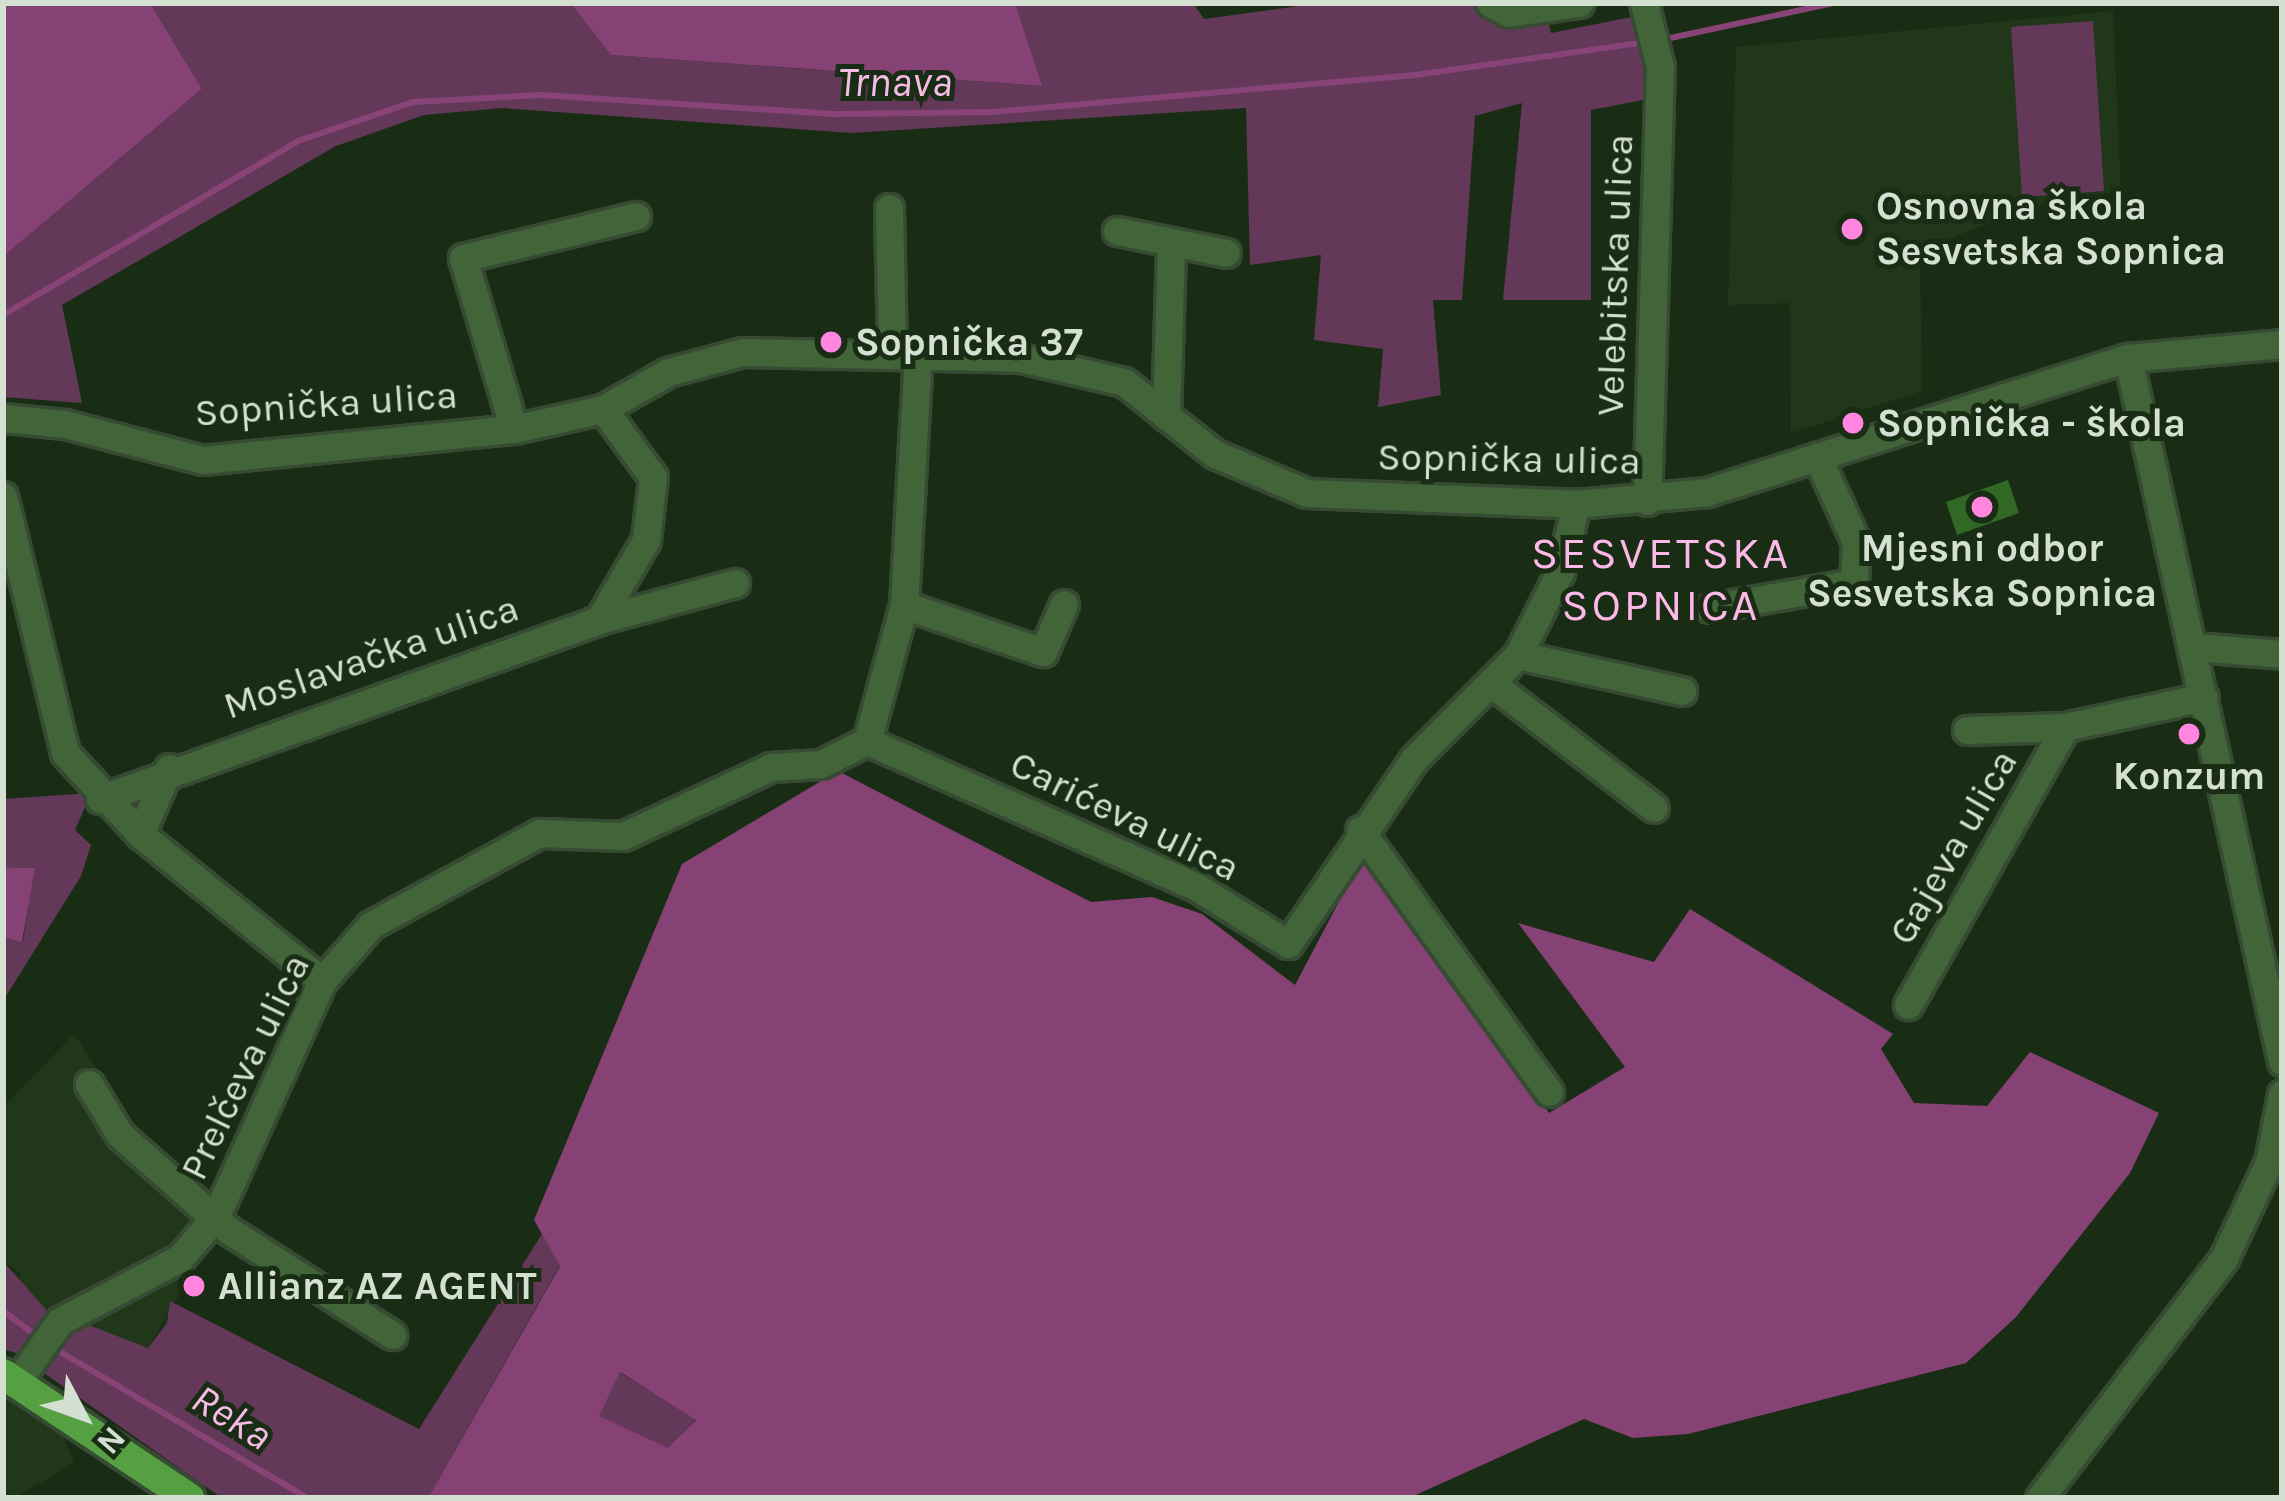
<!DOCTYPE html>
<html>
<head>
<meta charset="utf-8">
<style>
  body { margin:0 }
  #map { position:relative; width:2285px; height:1501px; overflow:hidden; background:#192d15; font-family:Karla,sans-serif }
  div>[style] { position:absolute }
  .built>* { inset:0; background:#20371a }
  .green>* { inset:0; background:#643858 }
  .forest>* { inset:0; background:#874275 }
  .stream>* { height:6px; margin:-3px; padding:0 3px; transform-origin:3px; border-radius:3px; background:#894477 }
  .building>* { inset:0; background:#326825 }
  .roads { filter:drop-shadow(3px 0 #374a33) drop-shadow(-3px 0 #374a33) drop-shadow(0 3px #374a33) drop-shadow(0 -3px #374a33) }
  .minor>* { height:27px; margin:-13.5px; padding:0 13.5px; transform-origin:13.5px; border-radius:13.5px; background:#416439 }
  .major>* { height:30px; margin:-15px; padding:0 15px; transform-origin:15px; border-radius:15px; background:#56a044 }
  .dots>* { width:33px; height:33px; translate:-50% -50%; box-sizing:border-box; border:6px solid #192d15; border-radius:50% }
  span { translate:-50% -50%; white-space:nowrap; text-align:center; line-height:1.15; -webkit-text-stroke:10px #192d15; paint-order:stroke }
  .poi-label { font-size:39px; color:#d4e0d1; font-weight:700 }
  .left { translate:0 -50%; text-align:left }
  .street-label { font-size:39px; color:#d4e0d1 }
  .water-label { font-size:42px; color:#f7bbe5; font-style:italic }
  .quarter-label { font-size:45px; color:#fdb8e8; letter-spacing:3px }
  .frame { position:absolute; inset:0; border:6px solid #d4e0d1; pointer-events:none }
  .north { position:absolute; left:24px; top:1357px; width:120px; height:120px; -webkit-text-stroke:9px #192d15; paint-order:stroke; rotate:131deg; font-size:33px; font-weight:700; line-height:48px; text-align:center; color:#d4e0d1 }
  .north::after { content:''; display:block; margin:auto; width:42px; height:54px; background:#d4e0d1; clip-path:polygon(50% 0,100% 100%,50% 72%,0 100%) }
</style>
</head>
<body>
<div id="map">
  <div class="built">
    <div style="clip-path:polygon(2113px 11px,2121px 191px,2027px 208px,1920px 250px,1922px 391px,1791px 433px,1790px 303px,1728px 305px,1736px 47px)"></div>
    <div style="clip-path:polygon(74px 1034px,209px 1244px,148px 1348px,50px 1314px,14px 1284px,22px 1274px,3px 1261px,3px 1108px)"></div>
    <div style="clip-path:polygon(3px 1386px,60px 1429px,74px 1463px,14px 1498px,3px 1498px)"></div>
  </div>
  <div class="green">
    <div style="clip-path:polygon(150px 3px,570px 3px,611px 55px,1041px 86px,1015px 3px,1193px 3px,1204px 19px,1321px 3px,1478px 3px,1547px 16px,1551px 33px,1632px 17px,1654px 98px,1591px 110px,1591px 300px,1503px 300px,1522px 103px,1475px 116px,1462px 300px,1433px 300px,1441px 395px,1378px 407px,1383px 349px,1314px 340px,1321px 255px,1250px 265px,1246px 108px,851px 133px,502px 108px,424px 115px,336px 146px,62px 305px,82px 403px,3px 397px,3px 257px,202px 89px)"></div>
    <div style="clip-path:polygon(2093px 21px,2104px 191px,2022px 197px,2011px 27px)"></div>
    <div style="clip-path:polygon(91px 793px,75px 830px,91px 845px,81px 876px,3px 1001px,3px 937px,23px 941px,34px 868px,3px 867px,3px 799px)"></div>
    <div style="clip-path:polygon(542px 1234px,560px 1265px,428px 1498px,222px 1498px,44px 1373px,81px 1322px,148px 1348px,167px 1323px,170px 1301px,419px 1429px)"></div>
    <div style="clip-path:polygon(3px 1261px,50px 1314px,19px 1354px,3px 1349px)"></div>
    <div style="clip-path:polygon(619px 1372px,696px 1419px,669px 1449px,598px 1416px)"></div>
  </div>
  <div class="forest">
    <div style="clip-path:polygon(3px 3px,150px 3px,202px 89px,3px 257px)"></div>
    <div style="clip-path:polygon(570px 3px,1015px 3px,1042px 86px,611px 55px)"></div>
    <div style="clip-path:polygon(evenodd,838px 771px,1091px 902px,1152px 897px,1202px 914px,1295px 985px,1362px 858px,1549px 1113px,1625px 1067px,1518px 923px,1654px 962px,1690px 909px,1893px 1034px,1881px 1049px,1914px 1103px,1987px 1106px,2030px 1052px,2159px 1113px,2130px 1173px,2016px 1317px,1966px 1363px,1688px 1434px,1633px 1438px,1584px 1419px,1409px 1498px,428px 1498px,560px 1266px,534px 1220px,682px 864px,838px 771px,620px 1372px,696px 1420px,668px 1448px,599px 1416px,620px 1372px)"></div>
    <div style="clip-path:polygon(3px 867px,35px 868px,22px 942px,3px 937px)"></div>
  </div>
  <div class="stream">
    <div style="left:1661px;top:40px;width:176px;rotate:-12.1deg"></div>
    <div style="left:3px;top:315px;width:342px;rotate:-30.5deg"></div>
    <div style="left:298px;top:141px;width:121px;rotate:-18.7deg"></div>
    <div style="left:413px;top:102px;width:128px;rotate:-3.1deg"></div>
    <div style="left:541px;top:95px;width:298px;rotate:3.7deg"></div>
    <div style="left:838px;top:114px;width:154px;rotate:-0.7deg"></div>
    <div style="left:992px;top:112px;width:425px;rotate:-5deg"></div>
    <div style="left:1415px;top:75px;width:235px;rotate:-8.1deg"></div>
    <div style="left:3px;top:1311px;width:42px;rotate:36.3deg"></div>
    <div style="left:52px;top:1347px;width:296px;rotate:30.6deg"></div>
  </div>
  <div class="building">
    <div style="clip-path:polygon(2008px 480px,2019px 513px,1957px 535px,1946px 502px)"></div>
  </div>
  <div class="roads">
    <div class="minor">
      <div style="left:1490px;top:3px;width:21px;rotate:28deg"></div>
      <div style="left:1509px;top:13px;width:71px;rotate:-8.1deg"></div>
      <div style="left:1644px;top:3px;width:66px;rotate:76deg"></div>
      <div style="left:1660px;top:67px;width:434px;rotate:91.7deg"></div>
      <div style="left:889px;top:208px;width:144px;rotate:88.8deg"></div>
      <div style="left:1117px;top:231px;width:111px;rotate:11.4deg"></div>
      <div style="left:2128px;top:358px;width:720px;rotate:77.64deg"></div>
      <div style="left:1166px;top:416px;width:172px;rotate:-88.3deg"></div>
      <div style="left:3px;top:418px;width:62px;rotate:5.5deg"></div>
      <div style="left:65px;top:424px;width:142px;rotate:14.7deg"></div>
      <div style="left:202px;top:460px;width:314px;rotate:-5.7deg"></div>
      <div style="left:514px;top:429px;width:91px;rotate:-12.7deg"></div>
      <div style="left:603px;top:409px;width:75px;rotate:-29.6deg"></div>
      <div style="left:668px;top:372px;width:77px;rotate:-15.1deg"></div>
      <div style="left:742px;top:352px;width:279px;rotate:1.2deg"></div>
      <div style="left:1021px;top:358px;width:106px;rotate:13.1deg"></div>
      <div style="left:1124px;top:382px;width:116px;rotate:38.4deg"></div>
      <div style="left:1215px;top:454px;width:100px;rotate:23deg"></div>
      <div style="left:1307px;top:493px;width:269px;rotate:2.3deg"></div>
      <div style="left:1576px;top:504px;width:132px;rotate:-5.2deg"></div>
      <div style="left:1707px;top:492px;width:442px;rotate:-17.7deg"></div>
      <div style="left:2128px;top:358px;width:155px;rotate:-5.2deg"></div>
      <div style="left:514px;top:429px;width:178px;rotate:-106.6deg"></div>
      <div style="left:463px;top:258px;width:178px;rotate:-13.6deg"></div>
      <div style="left:3px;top:496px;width:264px;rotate:76.4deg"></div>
      <div style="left:65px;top:753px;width:110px;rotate:47.2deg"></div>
      <div style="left:140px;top:834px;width:234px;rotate:38.9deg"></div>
      <div style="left:904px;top:605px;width:147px;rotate:18.7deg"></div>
      <div style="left:1043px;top:652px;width:52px;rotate:-66.4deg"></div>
      <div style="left:1709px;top:608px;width:147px;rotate:-9.8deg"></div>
      <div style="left:1854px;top:583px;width:41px;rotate:-87.2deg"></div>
      <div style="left:1856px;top:542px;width:94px;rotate:-114.4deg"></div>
      <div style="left:599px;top:620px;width:141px;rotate:-15.2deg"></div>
      <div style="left:2194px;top:647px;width:88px;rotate:4.5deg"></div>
      <div style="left:1518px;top:655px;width:168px;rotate:12.4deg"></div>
      <div style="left:1495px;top:686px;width:200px;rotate:37.5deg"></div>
      <div style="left:1967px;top:730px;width:98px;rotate:-1.8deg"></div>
      <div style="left:2065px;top:727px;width:142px;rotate:-12.2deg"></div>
      <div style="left:867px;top:741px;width:362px;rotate:23.9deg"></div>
      <div style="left:1198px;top:888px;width:106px;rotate:31.9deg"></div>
      <div style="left:1288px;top:944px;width:224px;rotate:-55.7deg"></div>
      <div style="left:1414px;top:759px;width:147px;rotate:-45deg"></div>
      <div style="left:1518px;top:655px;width:93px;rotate:-63.2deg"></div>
      <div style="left:1560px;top:572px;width:70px;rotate:-76.8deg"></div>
      <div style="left:100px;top:799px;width:530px;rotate:-19.73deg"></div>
      <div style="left:599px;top:620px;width:93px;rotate:-59.6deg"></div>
      <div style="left:646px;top:540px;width:63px;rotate:-83.7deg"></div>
      <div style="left:653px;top:477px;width:84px;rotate:-126.3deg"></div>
      <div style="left:1360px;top:830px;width:323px;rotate:54.2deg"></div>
      <div style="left:140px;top:834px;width:72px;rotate:-66.3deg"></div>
      <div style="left:1908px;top:1005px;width:319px;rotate:-60.5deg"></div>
      <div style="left:89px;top:1084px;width:60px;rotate:58.7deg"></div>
      <div style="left:120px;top:1135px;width:144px;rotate:41.3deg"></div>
      <div style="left:228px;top:1230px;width:195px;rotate:32.6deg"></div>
      <div style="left:16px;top:1383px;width:76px;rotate:-54.6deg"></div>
      <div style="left:60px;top:1321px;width:136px;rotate:-27.7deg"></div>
      <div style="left:180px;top:1258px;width:55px;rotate:-49.4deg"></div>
      <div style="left:216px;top:1216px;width:258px;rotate:-65.7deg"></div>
      <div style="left:322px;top:981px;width:74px;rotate:-48.8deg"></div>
      <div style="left:371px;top:925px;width:192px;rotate:-28.7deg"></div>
      <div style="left:539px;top:833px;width:84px;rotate:2deg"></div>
      <div style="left:623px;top:836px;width:163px;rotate:-25deg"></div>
      <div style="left:771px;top:767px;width:50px;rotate:-3.4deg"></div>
      <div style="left:821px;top:764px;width:51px;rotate:-26.6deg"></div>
      <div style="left:867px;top:741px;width:141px;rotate:-74.8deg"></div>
      <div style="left:904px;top:605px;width:253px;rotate:-86.8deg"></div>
      <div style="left:2040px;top:1498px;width:302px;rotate:-52.5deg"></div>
      <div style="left:2224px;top:1258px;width:106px;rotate:-64.9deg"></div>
      <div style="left:2269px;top:1162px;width:69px;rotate:-79.2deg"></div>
    </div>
    <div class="major">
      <div style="left:3px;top:1374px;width:224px;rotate:33.7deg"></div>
    </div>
  </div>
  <div class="dots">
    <div style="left:1852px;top:229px;background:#ff85df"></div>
    <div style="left:831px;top:342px;background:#ff85df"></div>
    <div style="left:1853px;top:423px;background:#ff85df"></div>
    <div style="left:1982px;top:507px;background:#ff85df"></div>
    <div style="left:2189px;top:734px;background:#ff85df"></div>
    <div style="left:194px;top:1286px;background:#ff85df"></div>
  </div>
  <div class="poi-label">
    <span class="left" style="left:1876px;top:229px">Osnovna škola<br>Sesvetska Sopnica</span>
    <span class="left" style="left:855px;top:342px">Sopnička 37</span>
    <span class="left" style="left:1877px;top:423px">Sopnička - škola</span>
    <span style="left:1982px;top:571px">Mjesni odbor<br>Sesvetska Sopnica</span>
    <span style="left:2189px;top:776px">Konzum</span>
    <span class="left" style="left:218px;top:1286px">Allianz AZ AGENT</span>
  </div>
  <div class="street-label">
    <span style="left:1615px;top:275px;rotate:-88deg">Velebitska ulica</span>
    <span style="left:326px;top:404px;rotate:-4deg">Sopnička ulica</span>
    <span style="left:1509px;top:459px;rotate:1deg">Sopnička ulica</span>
    <span style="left:371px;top:657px;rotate:-19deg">Moslavačka ulica</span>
    <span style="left:1125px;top:816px;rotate:26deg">Carićeva ulica</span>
    <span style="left:1953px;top:847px;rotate:-60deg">Gajeva ulica</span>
    <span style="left:245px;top:1067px;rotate:-64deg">Prelčeva ulica</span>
  </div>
  <div class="water-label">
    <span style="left:895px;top:82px">Trnava</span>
    <span style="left:232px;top:1417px;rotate:32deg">Reka</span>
  </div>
  <div class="quarter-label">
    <span style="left:1661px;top:580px">SESVETSKA<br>SOPNICA</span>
  </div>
  <div class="frame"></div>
  <div class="north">N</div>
</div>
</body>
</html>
